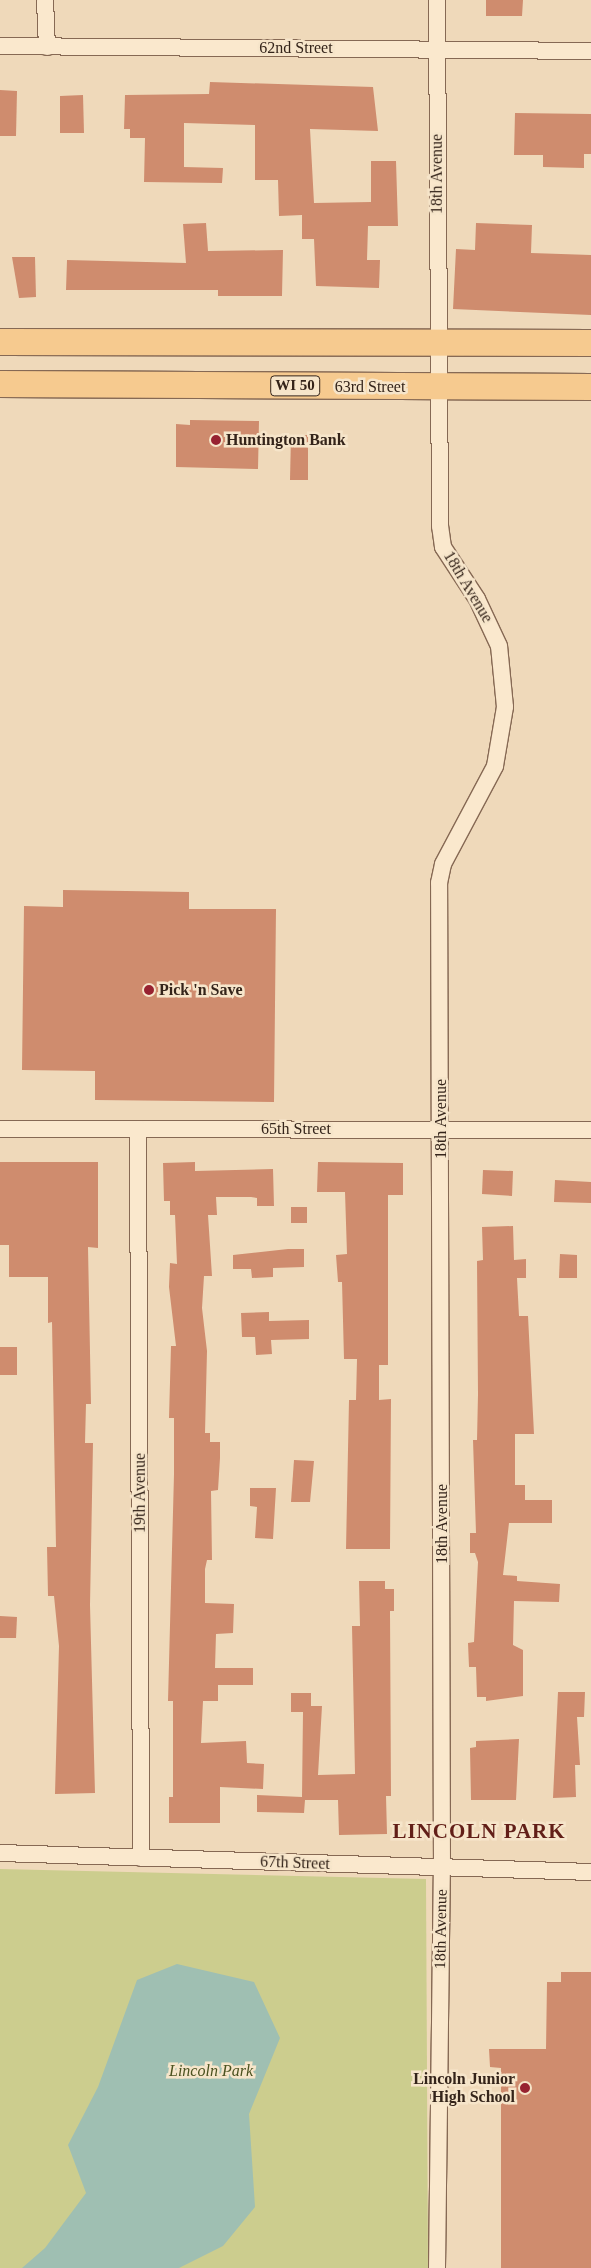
<!DOCTYPE html>
<html>
<head>
<meta charset="utf-8">
<style>
  body { margin:0 }
  #map { position:relative; width:591px; height:2268px; overflow:hidden; background:#efd9ba; font-family:"Times New Roman",serif }
  div>[style] { position:absolute }
  .green>* { inset:0; background:#cccd8e }
  .water>* { inset:0; background:#9fbfb2 }
  .building>* { inset:0; background:#cf8c6e }
  .roads { filter:drop-shadow(1px 0 #866954) drop-shadow(-1px 0 #866954) drop-shadow(0 1px #866954) drop-shadow(0 -1px #866954) }
  .street>* { height:16px; margin:-8px; padding:0 8px; transform-origin:8px; border-radius:8px; background:#fae8cd }
  .primary>* { height:26px; margin:-13px; padding:0 13px; transform-origin:13px; border-radius:13px; background:#f6ca8f }
  .dots>* { width:14px; height:14px; translate:-50% -50%; box-sizing:border-box; border:2px solid #f6e5ca; border-radius:50% }
  span { translate:-50% -50%; white-space:nowrap; text-align:center; line-height:1.15; -webkit-text-stroke:5px #f6e5ca; paint-order:stroke }
  .shield-label span { padding:1px 4px; background:#f6e5ca; border:1px solid; border-radius:4px; -webkit-text-stroke-width:0 }
  .shield-label { font-size:15px; color:#34241a; font-weight:700 }
  .street-label { font-size:16px; color:#34241a }
  .poi-label { font-size:16px; color:#34241a; font-weight:700 }
  .left { translate:0 -50%; text-align:left }
  .right { translate:-100% -50%; text-align:right }
  .park-label { font-size:16px; color:#4b5220; font-style:italic }
  .district-label { font-size:21px; color:#621f18; font-weight:700; letter-spacing:1px }
</style>
</head>
<body>
<div id="map">
  <div class="green">
    <div style="clip-path:polygon(0 1869px,426px 1879px,428px 2268px,0 2268px)"></div>
  </div>
  <div class="water">
    <div style="clip-path:polygon(177px 1964px,254px 1982px,280px 2038px,249px 2114px,255px 2207px,223px 2246px,179px 2268px,22px 2268px,45px 2248px,86px 2193px,68px 2145px,98px 2087px,137px 1980px)"></div>
  </div>
  <div class="building">
    <div style="clip-path:polygon(486px 0,523px 0,522px 16px,486px 16px)"></div>
    <div style="clip-path:polygon(210px 82px,373px 87px,378px 131px,310px 129px,314px 203px,371px 202px,371px 161px,396px 161px,398px 226px,368px 226px,367px 260px,380px 260px,379px 288px,316px 286px,314px 239px,302px 239px,302px 215px,279px 216px,278px 180px,255px 180px,255px 125px,184px 123px,184px 167px,223px 168px,222px 183px,144px 182px,145px 138px,130px 138px,130px 129px,124px 129px,125px 95px,209px 94px)"></div>
    <div style="clip-path:polygon(0 90px,17px 91px,16px 136px,0 136px)"></div>
    <div style="clip-path:polygon(83px 95px,84px 133px,60px 133px,60px 96px)"></div>
    <div style="clip-path:polygon(515px 113px,591px 114px,591px 154px,584px 154px,584px 168px,543px 167px,543px 155px,514px 155px)"></div>
    <div style="clip-path:polygon(206px 223px,208px 251px,283px 250px,282px 296px,218px 296px,218px 290px,66px 290px,67px 260px,186px 263px,183px 224px)"></div>
    <div style="clip-path:polygon(476px 223px,532px 225px,531px 253px,591px 255px,591px 315px,453px 309px,456px 249px,475px 250px)"></div>
    <div style="clip-path:polygon(12px 257px,35px 257px,36px 297px,19px 298px)"></div>
    <div style="clip-path:polygon(190px 420px,259px 421px,258px 469px,176px 467px,176px 424px,190px 425px)"></div>
    <div style="clip-path:polygon(291px 435px,308px 435px,308px 480px,290px 480px)"></div>
    <div style="clip-path:polygon(63px 890px,189px 892px,189px 909px,276px 909px,274px 1102px,95px 1100px,95px 1071px,22px 1070px,24px 906px,63px 907px)"></div>
    <div style="clip-path:polygon(0 1162px,98px 1162px,98px 1248px,88px 1247px,91px 1404px,86px 1404px,85px 1443px,93px 1443px,90px 1605px,95px 1793px,55px 1794px,59px 1646px,54px 1596px,48px 1596px,47px 1547px,56px 1547px,52px 1322px,48px 1323px,48px 1277px,9px 1277px,9px 1245px,0 1245px)"></div>
    <div style="clip-path:polygon(195px 1162px,195px 1171px,273px 1169px,274px 1206px,257px 1206px,257px 1198px,251px 1197px,216px 1197px,217px 1215px,208px 1215px,212px 1276px,204px 1276px,202px 1308px,207px 1351px,205px 1433px,210px 1433px,210px 1442px,220px 1442px,220px 1458px,218px 1490px,211px 1491px,212px 1560px,207px 1560px,205px 1569px,205px 1603px,234px 1604px,233px 1633px,216px 1634px,215px 1668px,253px 1668px,253px 1685px,218px 1685px,218px 1701px,203px 1701px,201px 1743px,246px 1741px,247px 1763px,264px 1764px,263px 1789px,220px 1787px,220px 1823px,169px 1823px,169px 1797px,173px 1797px,173px 1701px,168px 1701px,174px 1474px,174px 1418px,169px 1418px,171px 1346px,176px 1346px,169px 1287px,170px 1263px,177px 1264px,175px 1215px,170px 1215px,170px 1201px,164px 1201px,163px 1163px)"></div>
    <div style="clip-path:polygon(318px 1162px,403px 1163px,403px 1195px,388px 1195px,388px 1365px,379px 1365px,379px 1400px,391px 1399px,390px 1549px,346px 1549px,349px 1400px,356px 1400px,357px 1359px,344px 1359px,342px 1282px,338px 1282px,336px 1255px,347px 1254px,345px 1192px,317px 1192px)"></div>
    <div style="clip-path:polygon(483px 1170px,513px 1171px,512px 1196px,482px 1194px)"></div>
    <div style="clip-path:polygon(555px 1180px,591px 1182px,591px 1203px,554px 1202px)"></div>
    <div style="clip-path:polygon(291px 1207px,307px 1207px,307px 1223px,291px 1223px)"></div>
    <div style="clip-path:polygon(513px 1226px,514px 1260px,526px 1259px,526px 1278px,517px 1278px,519px 1316px,528px 1316px,534px 1434px,515px 1434px,515px 1485px,525px 1485px,525px 1500px,552px 1500px,552px 1523px,509px 1523px,503px 1575px,517px 1576px,517px 1581px,560px 1584px,559px 1602px,514px 1601px,513px 1645px,523px 1650px,523px 1696px,486px 1701px,486px 1697px,477px 1697px,476px 1667px,469px 1667px,468px 1643px,474px 1642px,478px 1562px,475px 1553px,470px 1553px,470px 1533px,476px 1533px,473px 1440px,477px 1440px,478px 1394px,477px 1261px,483px 1260px,482px 1227px)"></div>
    <div style="clip-path:polygon(288px 1249px,304px 1249px,304px 1267px,273px 1268px,273px 1277px,252px 1278px,251px 1269px,233px 1269px,233px 1255px)"></div>
    <div style="clip-path:polygon(560px 1254px,577px 1255px,577px 1278px,559px 1278px)"></div>
    <div style="clip-path:polygon(269px 1312px,269px 1321px,309px 1320px,309px 1339px,271px 1340px,272px 1354px,256px 1355px,255px 1337px,242px 1337px,241px 1313px)"></div>
    <div style="clip-path:polygon(0 1347px,17px 1347px,17px 1375px,0 1375px)"></div>
    <div style="clip-path:polygon(294px 1460px,314px 1461px,310px 1502px,291px 1502px)"></div>
    <div style="clip-path:polygon(250px 1488px,276px 1488px,273px 1539px,255px 1538px,257px 1507px,250px 1506px)"></div>
    <div style="clip-path:polygon(359px 1581px,385px 1581px,385px 1589px,394px 1589px,394px 1611px,390px 1611px,391px 1796px,386px 1796px,387px 1834px,339px 1835px,338px 1800px,305px 1800px,304px 1813px,257px 1812px,257px 1795px,302px 1797px,303px 1712px,291px 1712px,291px 1693px,311px 1693px,311px 1706px,322px 1706px,318px 1775px,355px 1774px,352px 1626px,360px 1626px)"></div>
    <div style="clip-path:polygon(0 1616px,17px 1617px,16px 1638px,0 1638px)"></div>
    <div style="clip-path:polygon(558px 1692px,585px 1692px,584px 1717px,577px 1717px,580px 1765px,575px 1765px,576px 1797px,553px 1798px)"></div>
    <div style="clip-path:polygon(519px 1739px,516px 1800px,471px 1800px,470px 1748px,476px 1747px,476px 1741px)"></div>
    <div style="clip-path:polygon(561px 1972px,591px 1972px,591px 2268px,501px 2268px,501px 2068px,490px 2067px,489px 2049px,546px 2049px,547px 1982px,561px 1982px)"></div>
  </div>
  <div class="roads">
    <div class="street">
      <div style="left:45px;top:0;width:47px;rotate:87.6deg"></div>
      <div style="left:0;top:46px;width:591px;rotate:0.48deg"></div>
      <div style="left:0;top:1129px;width:591px;rotate:0.1deg"></div>
      <div style="left:138px;top:1129px;width:729px;rotate:89.76deg"></div>
      <div style="left:0;top:1853px;width:591px;rotate:1.84deg"></div>
      <div style="left:437px;top:2268px;width:400px;rotate:-89.3deg"></div>
      <div style="left:442px;top:1868px;width:985px;rotate:-90.17deg"></div>
      <div style="left:439px;top:883px;width:19px;rotate:-78deg"></div>
      <div style="left:443px;top:864px;width:111px;rotate:-62deg"></div>
      <div style="left:495px;top:766px;width:60px;rotate:-80.4deg"></div>
      <div style="left:505px;top:707px;width:61px;rotate:-95.6deg"></div>
      <div style="left:499px;top:646px;width:52px;rotate:-115.1deg"></div>
      <div style="left:477px;top:599px;width:62px;rotate:-123.2deg"></div>
      <div style="left:443px;top:547px;width:21px;rotate:-98deg"></div>
      <div style="left:440px;top:526px;width:526px;rotate:-90.33deg"></div>
    </div>
    <div class="primary">
      <div style="left:0;top:342px;width:591px;rotate:0.1deg"></div>
      <div style="left:0;top:384px;width:591px;rotate:0.29deg"></div>
    </div>
  </div>
  <div class="dots">
    <div style="left:216px;top:440px;background:#972230"></div>
    <div style="left:149px;top:990px;background:#972230"></div>
    <div style="left:525px;top:2088px;background:#972230"></div>
  </div>
  <div class="shield-label">
    <span style="left:295px;top:386px">WI 50</span>
  </div>
  <div class="street-label">
    <span style="left:296px;top:48px">62nd Street</span>
    <span style="left:437px;top:174px;rotate:-90deg">18th Avenue</span>
    <span style="left:370px;top:387px">63rd Street</span>
    <span style="left:468px;top:587px;rotate:59deg">18th Avenue</span>
    <span style="left:441px;top:1119px;rotate:-90deg">18th Avenue</span>
    <span style="left:296px;top:1129px">65th Street</span>
    <span style="left:140px;top:1493px;rotate:-90deg">19th Avenue</span>
    <span style="left:442px;top:1524px;rotate:-90deg">18th Avenue</span>
    <span style="left:295px;top:1863px;rotate:2deg">67th Street</span>
    <span style="left:441px;top:1929px;rotate:-89deg">18th Avenue</span>
  </div>
  <div class="poi-label">
    <span class="left" style="left:226px;top:440px">Huntington Bank</span>
    <span class="left" style="left:159px;top:990px">Pick 'n Save</span>
    <span class="right" style="left:515px;top:2088px">Lincoln Junior<br>High School</span>
  </div>
  <div class="park-label">
    <span style="left:211px;top:2071px">Lincoln Park</span>
  </div>
  <div class="district-label">
    <span style="left:479px;top:1831px">LINCOLN PARK</span>
  </div>
</div>
</body>
</html>
